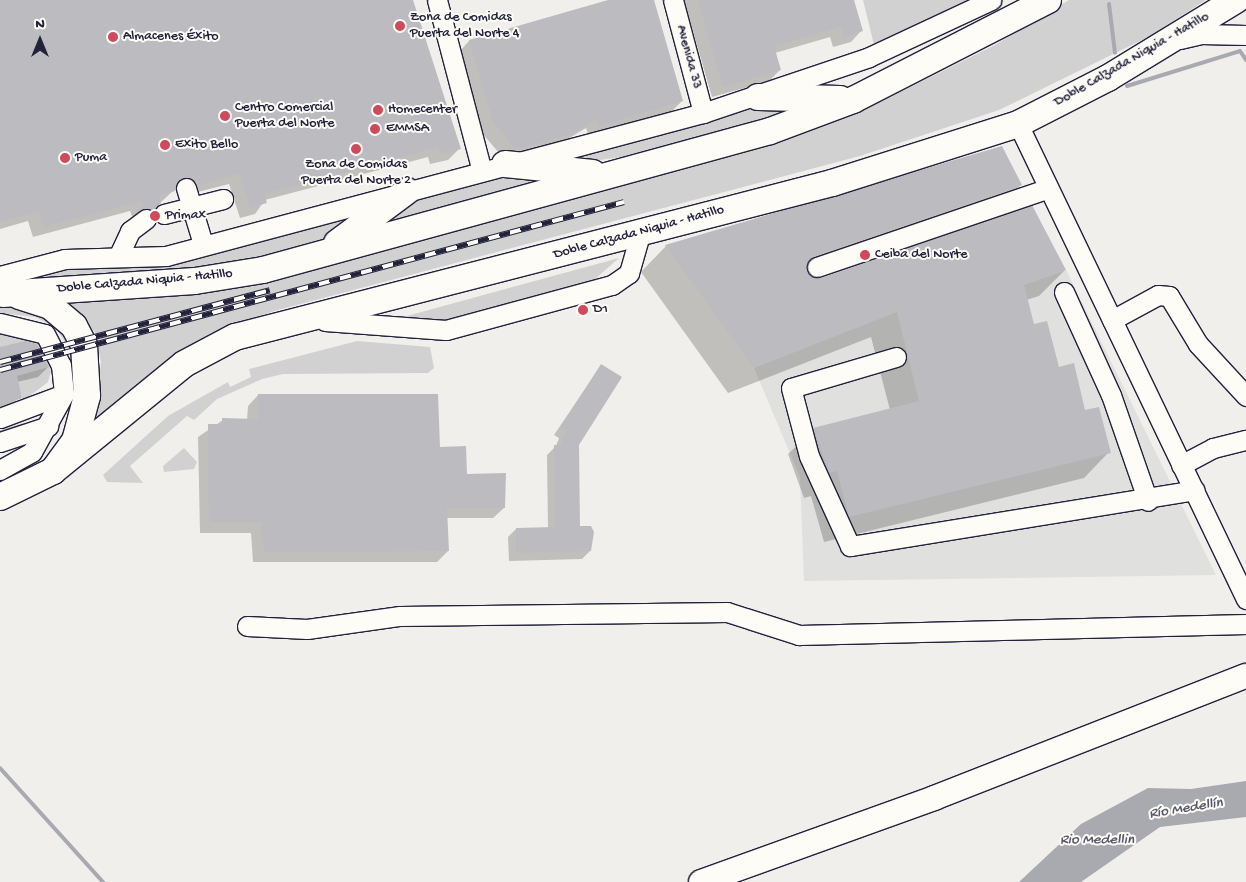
<!DOCTYPE html>
<html>
<head>
<meta charset="utf-8">
<style>
  body { margin:0 }
  #map { position:relative; width:1246px; height:882px; overflow:hidden; background:#f0efec; font-family:"Gochi Hand",sans-serif }
  div>[style] { position:absolute }
  .built>* { inset:0; background:#e0e0df }
  .green>* { inset:0; background:#d2d1d1 }
  .water>* { inset:0; background:#a9a9b0 }
  .shadow>* { inset:0; background:#0003 }
  .stream>* { height:4px; margin:-2px; padding:0 2px; transform-origin:2px; border-radius:2px; background:#a9a9b0 }
  .building>* { inset:0; background:#bcbcc0 }
  .roads { filter:drop-shadow(1px 0 #22223b) drop-shadow(-1px 0 #22223b) drop-shadow(0 1px #22223b) drop-shadow(0 -1px #22223b) }
  .minor>* { height:19px; margin:-9.5px; padding:0 9.5px; transform-origin:9.5px; border-radius:9.5px; background:#fdfcf7 }
  .major>* { height:24px; margin:-12px; padding:0 12px; transform-origin:12px; border-radius:12px; background:#fdfcf7 }
  .highway>* { height:26px; margin:-13px; padding:0 13px; transform-origin:13px; border-radius:13px; background:#fdfcf7 }
  .rail>* { height:5.5px; margin-top:-2.75px; transform-origin:0; background:repeating-linear-gradient(90deg,#fdfcf7 0 11px,#22223b 0 22px); box-sizing:border-box; border-block:1px solid #22223b }
  .dots>* { width:14px; height:14px; translate:-50% -50%; box-sizing:border-box; border:2px solid #fdfcf7; border-radius:50% }
  span { translate:-50% -50%; white-space:nowrap; text-align:center; line-height:1.15; -webkit-text-stroke:4px #fdfcf7; paint-order:stroke }
  .poi-label { font-size:14px; color:#22223b }
  .left { translate:0 -50%; text-align:left }
  .street-label { font-size:14px; color:#22223b }
  .water-label { font-size:15px; color:#58586a; font-style:italic }
  .north { position:absolute; left:15px; top:15px; width:50px; height:50px; -webkit-text-stroke:4px #fdfcf7; paint-order:stroke; rotate:0deg; font-size:14px; font-weight:700; line-height:20px; text-align:center; color:#22223b }
  .north::after { content:''; display:block; margin:auto; width:18px; height:22px; background:#22223b; clip-path:polygon(50% 0,100% 100%,50% 72%,0 100%) }
</style>
</head>
<body>
<div id="map">
  <div class="built">
    <div style="clip-path:polygon(1066px 270px,1216px 575px,804px 581px,800px 477px,754px 368px,891px 314px,896px 307px,1033px 282px)"></div>
  </div>
  <div class="green">
    <div style="clip-path:polygon(863px 0,976px 0,874px 45px)"></div>
    <div style="clip-path:polygon(1069px 0,1206px 0,1150px 36px,999px 110px,860px 156px,274px 311px,226px 328px,180px 354px,137px 384px,95px 425px,101px 362px,95px 332px,63px 298px,158px 294px,770px 142px,878px 103px,995px 45px)"></div>
    <div style="clip-path:polygon(816px 105px,656px 152px,586px 162px,552px 160px,749px 108px)"></div>
    <div style="clip-path:polygon(510px 170px,558px 177px,383px 225px,409px 198px)"></div>
    <div style="clip-path:polygon(372px 211px,344px 233px,288px 252px,206px 269px,0 282px,52px 266px,164px 265px)"></div>
    <div style="clip-path:polygon(619px 258px,594px 280px,430px 324px,396px 319px)"></div>
    <div style="clip-path:polygon(0 304px,34px 310px,58px 324px,73px 350px,79px 373px,73px 424px,55px 461px,44px 471px,0 485px,0 479px,37px 468px,55px 450px,72px 407px,75px 371px,68px 347px,55px 327px,35px 317px,0 313px)"></div>
    <div style="clip-path:polygon(0 332px,36px 334px,47px 353px,51px 371px,48px 382px,23px 401px,21px 393px,0 398px)"></div>
    <div style="clip-path:polygon(357px 341px,430px 347px,434px 368px,428px 373px,283px 374px,262px 379px,217px 399px,194px 420px,187px 416px,130px 466px,143px 483px,107px 482px,103px 475px,168px 416px,228px 382px,230px 387px,251px 377px,249px 369px)"></div>
    <div style="clip-path:polygon(184px 448px,197px 462px,194px 469px,164px 472px,163px 466px)"></div>
  </div>
  <div class="water">
    <div style="clip-path:polygon(1246px 781px,1246px 817px,1160px 827px,1081px 882px,1019px 882px,1081px 824px,1148px 788px,1191px 789px)"></div>
  </div>
  <div class="shadow">
    <div style="clip-path:polygon(0 0,412px 0,459px 149px,448px 160px,430px 164px,428px 157px,265px 200px,255px 214px,240px 218px,229px 184px,186px 195px,175px 189px,141px 221px,133px 219px,130px 211px,33px 237px,28px 221px,0 229px)"></div>
    <div style="clip-path:polygon(612px 0,652px 0,682px 101px,671px 112px,589px 136px,586px 128px,561px 143px,505px 160px,482px 133px,459px 52px,469px 41px)"></div>
    <div style="clip-path:polygon(684px 0,852px 0,861px 31px,851px 42px,833px 47px,830px 37px,775px 53px,780px 70px,769px 81px,712px 97px)"></div>
    <div style="clip-path:polygon(1021px 185px,995px 211px,809px 274px,821px 279px,1065px 270px,1039px 296px,1026px 300px,1033px 326px,1109px 452px,1084px 478px,824px 542px,811px 496px,804px 498px,788px 454px,814px 429px,890px 410px,871px 337px,728px 393px,641px 272px,666px 246px)"></div>
    <div style="clip-path:polygon(0 349px,48px 367px,38px 377px,17px 382px,21px 397px,0 411px)"></div>
    <div style="clip-path:polygon(601px 365px,621px 377px,578px 445px,579px 528px,590px 551px,582px 559px,509px 561px,508px 537px,516px 529px,548px 529px,547px 455px,556px 446px,559px 438px,554px 435px)"></div>
    <div style="clip-path:polygon(258px 395px,438px 448px,504px 508px,493px 518px,446px 518px,448px 551px,437px 562px,253px 562px,251px 533px,200px 533px,198px 437px,223px 420px,247px 420px,248px 406px)"></div>
    <div style="clip-path:polygon(24px 423px,17px 430px,0 436px,0 430px)"></div>
  </div>
  <div class="stream">
    <div style="left:1109px;top:4px;width:49px;rotate:83deg"></div>
    <div style="left:1127px;top:86px;width:118px;rotate:-17.2deg"></div>
    <div style="left:1240px;top:51px;width:11px;rotate:56deg"></div>
    <div style="left:0;top:768px;width:154px;rotate:47.9deg"></div>
  </div>
  <div class="building">
    <div style="clip-path:polygon(0 0,413px 0,461px 149px,441px 154px,438px 147px,264px 194px,267px 203px,250px 208px,240px 174px,197px 185px,182px 177px,175px 191px,159px 196px,161px 203px,153px 211px,143px 208px,141px 201px,44px 227px,39px 211px,0 222px)"></div>
    <div style="clip-path:polygon(608px 0,654px 0,683px 101px,599px 126px,597px 118px,573px 133px,516px 150px,493px 122px,469px 40px)"></div>
    <div style="clip-path:polygon(698px 0,854px 0,863px 31px,844px 37px,841px 27px,774px 46px,781px 70px,723px 87px)"></div>
    <div style="clip-path:polygon(1002px 146px,1022px 185px,813px 256px,807px 271px,821px 278px,1032px 205px,1066px 270px,1024px 285px,1034px 324px,1047px 321px,1059px 367px,1074px 363px,1085px 410px,1099px 407px,1111px 453px,849px 517px,837px 471px,829px 473px,813px 428px,919px 401px,897px 312px,754px 368px,665px 245px)"></div>
    <div style="clip-path:polygon(25px 341px,37px 344px,49px 367px,17px 376px,22px 398px,0 406px,0 347px)"></div>
    <div style="clip-path:polygon(601px 364px,622px 377px,579px 445px,580px 526px,591px 526px,594px 532px,591px 551px,516px 553px,516px 528px,555px 527px,554px 445px,560px 445px,567px 430px,561px 427px)"></div>
    <div style="clip-path:polygon(258px 394px,438px 394px,440px 447px,466px 446px,467px 474px,506px 473px,505px 508px,447px 508px,449px 551px,264px 552px,261px 522px,210px 522px,208px 493px,208px 424px,222px 424px,222px 418px,258px 419px)"></div>
  </div>
  <div class="roads">
    <div class="minor">
      <div style="left:437px;top:0;width:177px;rotate:75.3deg"></div>
      <div style="left:673px;top:0;width:117px;rotate:75.1deg"></div>
      <div style="left:1180px;top:39px;width:22px;rotate:-13deg"></div>
      <div style="left:1201px;top:34px;width:45px;rotate:1.3deg"></div>
      <div style="left:1018px;top:124px;width:527px;rotate:64.36deg"></div>
      <div style="left:186px;top:188px;width:59px;rotate:73.1deg"></div>
      <div style="left:164px;top:214px;width:61px;rotate:-14.3deg"></div>
      <div style="left:118px;top:257px;width:29px;rotate:-65deg"></div>
      <div style="left:130px;top:231px;width:20px;rotate:-37deg"></div>
      <div style="left:817px;top:267px;width:242px;rotate:-18.8deg"></div>
      <div style="left:0;top:276px;width:67px;rotate:-14.7deg"></div>
      <div style="left:65px;top:259px;width:101px;rotate:-1.7deg"></div>
      <div style="left:166px;top:256px;width:556px;rotate:-14.91deg"></div>
      <div style="left:703px;top:113px;width:175px;rotate:-18.6deg"></div>
      <div style="left:869px;top:57px;width:135px;rotate:-25deg"></div>
      <div style="left:1064px;top:292px;width:113px;rotate:65.5deg"></div>
      <div style="left:1111px;top:395px;width:112px;rotate:70.8deg"></div>
      <div style="left:1112px;top:320px;width:52px;rotate:-28.5deg"></div>
      <div style="left:1158px;top:295px;width:11px;rotate:5deg"></div>
      <div style="left:1169px;top:296px;width:56px;rotate:58.9deg"></div>
      <div style="left:1198px;top:344px;width:71px;rotate:47.3deg"></div>
      <div style="left:325px;top:321px;width:121px;rotate:4.3deg"></div>
      <div style="left:446px;top:330px;width:172px;rotate:-15.2deg"></div>
      <div style="left:612px;top:285px;width:21px;rotate:-35deg"></div>
      <div style="left:629px;top:273px;width:44px;rotate:-74.1deg"></div>
      <div style="left:0;top:323px;width:46px;rotate:13.7deg"></div>
      <div style="left:45px;top:334px;width:35px;rotate:63deg"></div>
      <div style="left:61px;top:365px;width:29px;rotate:84deg"></div>
      <div style="left:64px;top:394px;width:66px;rotate:118.9deg"></div>
      <div style="left:32px;top:452px;width:37px;rotate:151deg"></div>
      <div style="left:896px;top:357px;width:109px;rotate:163.6deg"></div>
      <div style="left:791px;top:388px;width:70px;rotate:75.2deg"></div>
      <div style="left:809px;top:456px;width:99px;rotate:65.5deg"></div>
      <div style="left:850px;top:546px;width:349px;rotate:-9.2deg"></div>
      <div style="left:0;top:418px;width:68px;rotate:-20.6deg"></div>
      <div style="left:0;top:442px;width:51px;rotate:-18.4deg"></div>
      <div style="left:1181px;top:465px;width:36px;rotate:-28deg"></div>
      <div style="left:1213px;top:448px;width:34px;rotate:-14deg"></div>
      <div style="left:247px;top:626px;width:60px;rotate:2.9deg"></div>
      <div style="left:307px;top:629px;width:94px;rotate:-8deg"></div>
      <div style="left:400px;top:616px;width:327px;rotate:-0.7deg"></div>
      <div style="left:727px;top:612px;width:76px;rotate:17.7deg"></div>
      <div style="left:799px;top:635px;width:447px;rotate:-1.4deg"></div>
    </div>
    <div class="major">
      <div style="left:701px;top:882px;width:248px;rotate:-19.8deg"></div>
      <div style="left:934px;top:798px;width:335px;rotate:-21.4deg"></div>
    </div>
    <div class="highway">
      <div style="left:758px;top:97px;width:82px;rotate:1.4deg"></div>
      <div style="left:505px;top:164px;width:88px;rotate:5.8deg"></div>
      <div style="left:337px;top:243px;width:87px;rotate:-36.6deg"></div>
      <div style="left:3px;top:294px;width:192px;rotate:-3.9deg"></div>
      <div style="left:195px;top:281px;width:69px;rotate:-9.2deg"></div>
      <div style="left:263px;top:270px;width:526px;rotate:-15.33deg"></div>
      <div style="left:770px;top:131px;width:89px;rotate:-20.5deg"></div>
      <div style="left:853px;top:100px;width:219px;rotate:-27.1deg"></div>
      <div style="left:53px;top:471px;width:169px;rotate:-39.2deg"></div>
      <div style="left:184px;top:364px;width:58px;rotate:-27.9deg"></div>
      <div style="left:235px;top:337px;width:617px;rotate:-14.46deg"></div>
      <div style="left:832px;top:183px;width:195px;rotate:-17.6deg"></div>
      <div style="left:1018px;top:124px;width:101px;rotate:-27.1deg"></div>
      <div style="left:1108px;top:78px;width:150px;rotate:-31.4deg"></div>
      <div style="left:0;top:497px;width:59px;rotate:-26.1deg"></div>
      <div style="left:53px;top:471px;width:37px;rotate:-54deg"></div>
      <div style="left:75px;top:441px;width:47px;rotate:-75.1deg"></div>
      <div style="left:87px;top:396px;width:51px;rotate:-93.4deg"></div>
      <div style="left:84px;top:345px;width:21px;rotate:-118deg"></div>
      <div style="left:74px;top:326px;width:31px;rotate:-140deg"></div>
      <div style="left:50px;top:306px;width:32px;rotate:-162deg"></div>
    </div>
  </div>
  <div class="rail">
    <div style="left:0;top:362px;width:279px;rotate:-14.9deg"></div>
    <div style="left:0;top:370px;width:646px;rotate:-15.07deg"></div>
  </div>
  <div class="dots">
    <div style="left:400px;top:26px;background:#d1495b"></div>
    <div style="left:113px;top:37px;background:#d1495b"></div>
    <div style="left:378px;top:110px;background:#d1495b"></div>
    <div style="left:225px;top:116px;background:#d1495b"></div>
    <div style="left:375px;top:129px;background:#d1495b"></div>
    <div style="left:165px;top:145px;background:#d1495b"></div>
    <div style="left:356px;top:149px;background:#d1495b"></div>
    <div style="left:65px;top:158px;background:#d1495b"></div>
    <div style="left:155px;top:216px;background:#d1495b"></div>
    <div style="left:865px;top:255px;background:#d1495b"></div>
    <div style="left:583px;top:310px;background:#d1495b"></div>
  </div>
  <div class="poi-label">
    <span class="left" style="left:410px;top:26px">Zona de Comidas<br>Puerta del Norte 4</span>
    <span class="left" style="left:123px;top:37px">Almacenes Éxito</span>
    <span class="left" style="left:235px;top:116px">Centro Comercial<br>Puerta del Norte</span>
    <span class="left" style="left:388px;top:110px">Homecenter</span>
    <span class="left" style="left:386px;top:129px">EMMSA</span>
    <span class="left" style="left:175px;top:145px">Exito Bello</span>
    <span class="left" style="left:75px;top:158px">Puma</span>
    <span style="left:356px;top:173px">Zona de Comidas<br>Puerta del Norte 2</span>
    <span class="left" style="left:165px;top:216px">Primax</span>
    <span class="left" style="left:875px;top:255px">Ceiba del Norte</span>
    <span class="left" style="left:593px;top:310px">D1</span>
  </div>
  <div class="street-label">
    <span style="left:688px;top:57px;rotate:75deg">Avenida 33</span>
    <span style="left:1132px;top:60px;rotate:-30deg">Doble Calzada Niquia - Hatillo</span>
    <span style="left:639px;top:233px;rotate:-15deg">Doble Calzada Niquia - Hatillo</span>
    <span style="left:145px;top:282px;rotate:-5deg">Doble Calzada Niquia - Hatillo</span>
  </div>
  <div class="water-label">
    <span style="left:1186px;top:809px;rotate:-9deg">Río Medellín</span>
    <span style="left:1097px;top:841px">Rio Medellin</span>
  </div>
  <div class="north">N</div>
</div>
</body>
</html>
